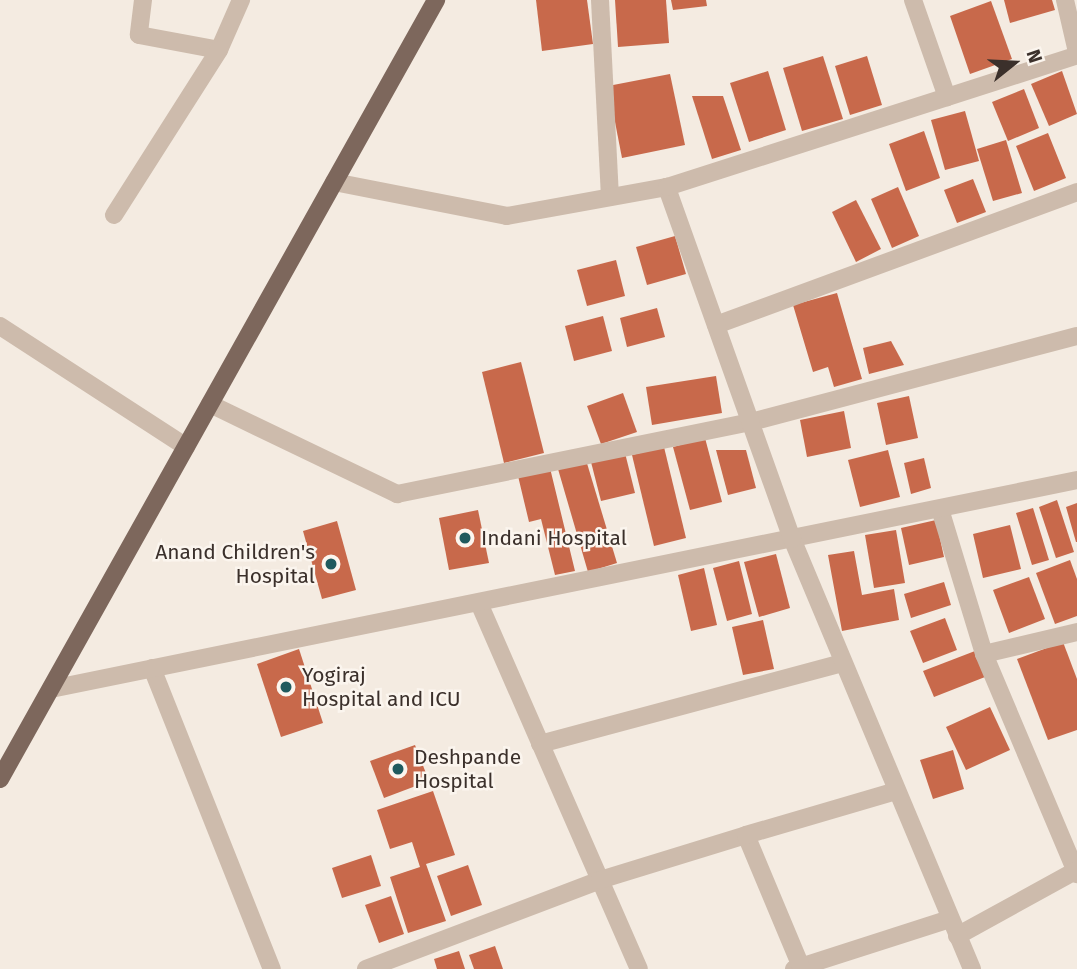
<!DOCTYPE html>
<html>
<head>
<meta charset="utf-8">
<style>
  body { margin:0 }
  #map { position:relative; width:1077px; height:969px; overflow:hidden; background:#f4ebe1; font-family:"Fira Sans",sans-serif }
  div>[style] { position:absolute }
  .building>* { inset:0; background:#c8694b }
  .minor>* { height:18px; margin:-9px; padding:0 9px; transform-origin:9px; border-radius:9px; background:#cdbbac }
  .primary>* { height:18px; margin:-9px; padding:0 9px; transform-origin:9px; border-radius:9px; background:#7d675c }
  .dots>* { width:19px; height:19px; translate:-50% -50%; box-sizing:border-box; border:4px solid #fbf5ee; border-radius:50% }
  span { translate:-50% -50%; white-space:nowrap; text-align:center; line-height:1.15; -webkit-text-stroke:5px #fbf5ee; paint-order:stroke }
  .poi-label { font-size:21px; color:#3b302b }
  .left { translate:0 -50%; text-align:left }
  .right { translate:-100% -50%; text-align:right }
  .north { position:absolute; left:979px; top:28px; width:70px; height:70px; -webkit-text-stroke:5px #fbf5ee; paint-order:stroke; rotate:72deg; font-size:19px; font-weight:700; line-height:28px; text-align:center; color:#3b302b }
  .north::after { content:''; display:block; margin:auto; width:24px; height:32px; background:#3b302b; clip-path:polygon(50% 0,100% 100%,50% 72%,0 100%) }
</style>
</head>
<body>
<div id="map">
  <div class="building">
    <div style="clip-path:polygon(536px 0,587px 0,593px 44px,542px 51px)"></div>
    <div style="clip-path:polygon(615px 0,666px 0,669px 43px,618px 47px)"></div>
    <div style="clip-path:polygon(671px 0,706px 0,707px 6px,673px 10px)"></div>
    <div style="clip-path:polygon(1004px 0,1052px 0,1055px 10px,1010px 23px)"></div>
    <div style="clip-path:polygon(991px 1px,1012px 59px,970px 74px,950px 16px)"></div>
    <div style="clip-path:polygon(823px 56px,843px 119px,802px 131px,783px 68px)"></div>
    <div style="clip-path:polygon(867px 56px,882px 105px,850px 115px,835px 66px)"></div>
    <div style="clip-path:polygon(768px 71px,786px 130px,749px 142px,730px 83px)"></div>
    <div style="clip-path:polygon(1062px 71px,1077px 114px,1049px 126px,1031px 84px)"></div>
    <div style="clip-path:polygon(670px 74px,685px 145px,622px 158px,608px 86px)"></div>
    <div style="clip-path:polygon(1024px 89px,1039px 128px,1008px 141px,992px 102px)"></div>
    <div style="clip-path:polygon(692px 96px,723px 96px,741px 150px,712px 159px)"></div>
    <div style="clip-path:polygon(965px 111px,979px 161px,945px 170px,931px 120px)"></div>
    <div style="clip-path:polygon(924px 131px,940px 178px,906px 191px,889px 144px)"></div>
    <div style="clip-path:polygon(1048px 133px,1066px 178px,1034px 191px,1016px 146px)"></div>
    <div style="clip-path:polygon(1006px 140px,1022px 193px,993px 201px,977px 149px)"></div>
    <div style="clip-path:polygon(973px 179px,986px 212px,957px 223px,944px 190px)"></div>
    <div style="clip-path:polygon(898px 187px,919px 236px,892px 248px,871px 199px)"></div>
    <div style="clip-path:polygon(856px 200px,881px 249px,856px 262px,832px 212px)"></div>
    <div style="clip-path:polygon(675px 236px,686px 274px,647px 285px,636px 247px)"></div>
    <div style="clip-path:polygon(616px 260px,625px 296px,587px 306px,577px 270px)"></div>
    <div style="clip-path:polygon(837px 293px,862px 379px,834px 387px,828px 367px,813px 372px,793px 305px)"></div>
    <div style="clip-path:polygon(657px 308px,665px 337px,627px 347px,620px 318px)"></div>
    <div style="clip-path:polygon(603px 316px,612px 351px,574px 361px,565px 326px)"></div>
    <div style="clip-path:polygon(891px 341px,904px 365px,869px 374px,863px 348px)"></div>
    <div style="clip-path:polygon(521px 362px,544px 453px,504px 463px,482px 372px)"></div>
    <div style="clip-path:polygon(716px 376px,722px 413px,652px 425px,646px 387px)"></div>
    <div style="clip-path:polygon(623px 393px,637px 432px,601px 444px,587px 406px)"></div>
    <div style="clip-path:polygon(909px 396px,918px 438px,886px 445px,877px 403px)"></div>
    <div style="clip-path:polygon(844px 411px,851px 448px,807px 457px,800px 420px)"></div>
    <div style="clip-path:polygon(705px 438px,722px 502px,690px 510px,673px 447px)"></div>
    <div style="clip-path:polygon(664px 447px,686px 538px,654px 546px,632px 455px)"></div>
    <div style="clip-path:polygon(716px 450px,746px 450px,756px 488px,728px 495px)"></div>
    <div style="clip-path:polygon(888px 450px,900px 497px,860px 507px,848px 460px)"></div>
    <div style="clip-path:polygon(625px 453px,635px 493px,601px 501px,591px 462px)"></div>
    <div style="clip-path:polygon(924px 458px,931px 488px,911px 494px,904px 463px)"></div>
    <div style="clip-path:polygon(586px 460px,617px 563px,588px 572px,558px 469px)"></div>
    <div style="clip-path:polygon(550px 468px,575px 571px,555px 575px,541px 519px,529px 522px,518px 476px)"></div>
    <div style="clip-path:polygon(1057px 500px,1074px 552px,1056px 558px,1039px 507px)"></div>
    <div style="clip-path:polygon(1077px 503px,1077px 542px,1076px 542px,1066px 507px)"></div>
    <div style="clip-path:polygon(1033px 508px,1049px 560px,1032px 565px,1016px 513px)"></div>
    <div style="clip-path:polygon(478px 510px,489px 563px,449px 570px,439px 518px)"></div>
    <div style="clip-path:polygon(936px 520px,944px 557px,909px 565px,901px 528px)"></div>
    <div style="clip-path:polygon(337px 521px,356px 590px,322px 599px,303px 531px)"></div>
    <div style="clip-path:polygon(1010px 525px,1021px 569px,983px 578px,973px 534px)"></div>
    <div style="clip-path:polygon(896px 530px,905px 583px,874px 588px,865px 535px)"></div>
    <div style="clip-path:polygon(854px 551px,862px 595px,894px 589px,899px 620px,842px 631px,828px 555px)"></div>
    <div style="clip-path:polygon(776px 554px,790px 608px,759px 617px,744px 562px)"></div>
    <div style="clip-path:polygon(1070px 560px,1077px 579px,1077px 616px,1055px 624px,1036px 573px)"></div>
    <div style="clip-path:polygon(739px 561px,752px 614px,727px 621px,713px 568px)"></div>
    <div style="clip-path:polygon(704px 568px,717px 625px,691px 631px,678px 575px)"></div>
    <div style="clip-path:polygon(1029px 577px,1045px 619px,1009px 633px,993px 590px)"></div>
    <div style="clip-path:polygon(944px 582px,951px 605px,911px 618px,904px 594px)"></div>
    <div style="clip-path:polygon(945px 618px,957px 650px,923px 663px,910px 631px)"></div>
    <div style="clip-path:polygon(763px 620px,774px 669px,743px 675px,732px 627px)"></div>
    <div style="clip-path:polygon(1063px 642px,1077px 679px,1077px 730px,1048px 740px,1017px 659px)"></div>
    <div style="clip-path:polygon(299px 649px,323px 723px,281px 737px,257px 664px)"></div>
    <div style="clip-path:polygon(975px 651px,985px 677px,934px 697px,923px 671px)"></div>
    <div style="clip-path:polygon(990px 707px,1010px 750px,966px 770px,946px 727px)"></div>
    <div style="clip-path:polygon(415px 745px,429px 781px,384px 798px,370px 761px)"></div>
    <div style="clip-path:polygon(953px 750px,964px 789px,933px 799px,920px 760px)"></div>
    <div style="clip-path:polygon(433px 791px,455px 855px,426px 864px,446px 921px,408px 933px,390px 877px,420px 867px,412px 842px,390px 849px,377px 810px)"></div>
    <div style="clip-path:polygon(371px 855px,381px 886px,342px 898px,332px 868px)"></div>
    <div style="clip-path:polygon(468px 865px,482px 905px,451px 916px,437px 876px)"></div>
    <div style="clip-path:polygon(391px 896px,404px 934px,379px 943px,365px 905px)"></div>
    <div style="clip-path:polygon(495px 946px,503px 969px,474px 969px,469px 955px)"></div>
    <div style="clip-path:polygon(459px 951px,465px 969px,437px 969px,434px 959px)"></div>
  </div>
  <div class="minor">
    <div style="left:143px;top:0;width:35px;rotate:97deg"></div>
    <div style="left:139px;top:35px;width:81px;rotate:10.6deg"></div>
    <div style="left:219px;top:50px;width:55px;rotate:-66.3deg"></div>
    <div style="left:600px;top:0;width:197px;rotate:87.1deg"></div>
    <div style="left:913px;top:0;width:103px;rotate:70.7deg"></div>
    <div style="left:1065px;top:0;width:53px;rotate:77deg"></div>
    <div style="left:334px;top:182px;width:176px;rotate:11.1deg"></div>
    <div style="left:507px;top:216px;width:163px;rotate:-10.3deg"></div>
    <div style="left:114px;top:215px;width:196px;rotate:-57.5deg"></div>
    <div style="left:716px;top:325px;width:385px;rotate:-20.2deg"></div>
    <div style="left:0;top:326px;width:222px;rotate:33deg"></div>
    <div style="left:210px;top:404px;width:208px;rotate:25.7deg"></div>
    <div style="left:397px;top:494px;width:361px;rotate:-11.5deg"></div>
    <div style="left:751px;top:422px;width:337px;rotate:-14.8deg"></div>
    <div style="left:940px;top:509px;width:152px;rotate:73.1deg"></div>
    <div style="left:984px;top:654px;width:239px;rotate:67.1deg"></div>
    <div style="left:479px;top:603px;width:399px;rotate:66.4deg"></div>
    <div style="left:984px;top:654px;width:96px;rotate:-13.3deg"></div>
    <div style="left:152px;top:668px;width:324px;rotate:68.3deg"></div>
    <div style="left:51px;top:689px;width:1047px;rotate:-11.51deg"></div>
    <div style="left:540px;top:744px;width:314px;rotate:-15deg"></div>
    <div style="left:957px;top:936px;width:135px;rotate:-28.8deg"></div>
    <div style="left:366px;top:969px;width:250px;rotate:-20.8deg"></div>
    <div style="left:600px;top:880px;width:153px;rotate:-17.1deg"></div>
    <div style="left:794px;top:969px;width:164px;rotate:-17.8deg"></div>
    <div style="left:802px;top:969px;width:145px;rotate:-112.7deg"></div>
    <div style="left:746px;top:835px;width:156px;rotate:-16.3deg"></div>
    <div style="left:972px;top:969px;width:466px;rotate:-112.7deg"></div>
    <div style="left:792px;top:539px;width:374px;rotate:-109.6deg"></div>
    <div style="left:667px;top:187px;width:431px;rotate:-17.8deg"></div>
  </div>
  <div class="primary">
    <div style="left:0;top:779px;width:893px;rotate:-60.76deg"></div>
  </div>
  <div class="dots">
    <div style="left:465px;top:538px;background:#1f5a5e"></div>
    <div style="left:331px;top:564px;background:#1f5a5e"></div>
    <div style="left:286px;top:687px;background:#1f5a5e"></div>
    <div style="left:398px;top:769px;background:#1f5a5e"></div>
  </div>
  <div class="poi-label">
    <span class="left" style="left:481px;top:538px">Indani Hospital</span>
    <span class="right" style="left:315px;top:564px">Anand Children's<br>Hospital</span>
    <span class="left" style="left:302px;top:687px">Yogiraj<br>Hospital and ICU</span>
    <span class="left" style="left:414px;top:769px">Deshpande<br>Hospital</span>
  </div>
  <div class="north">N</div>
</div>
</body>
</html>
